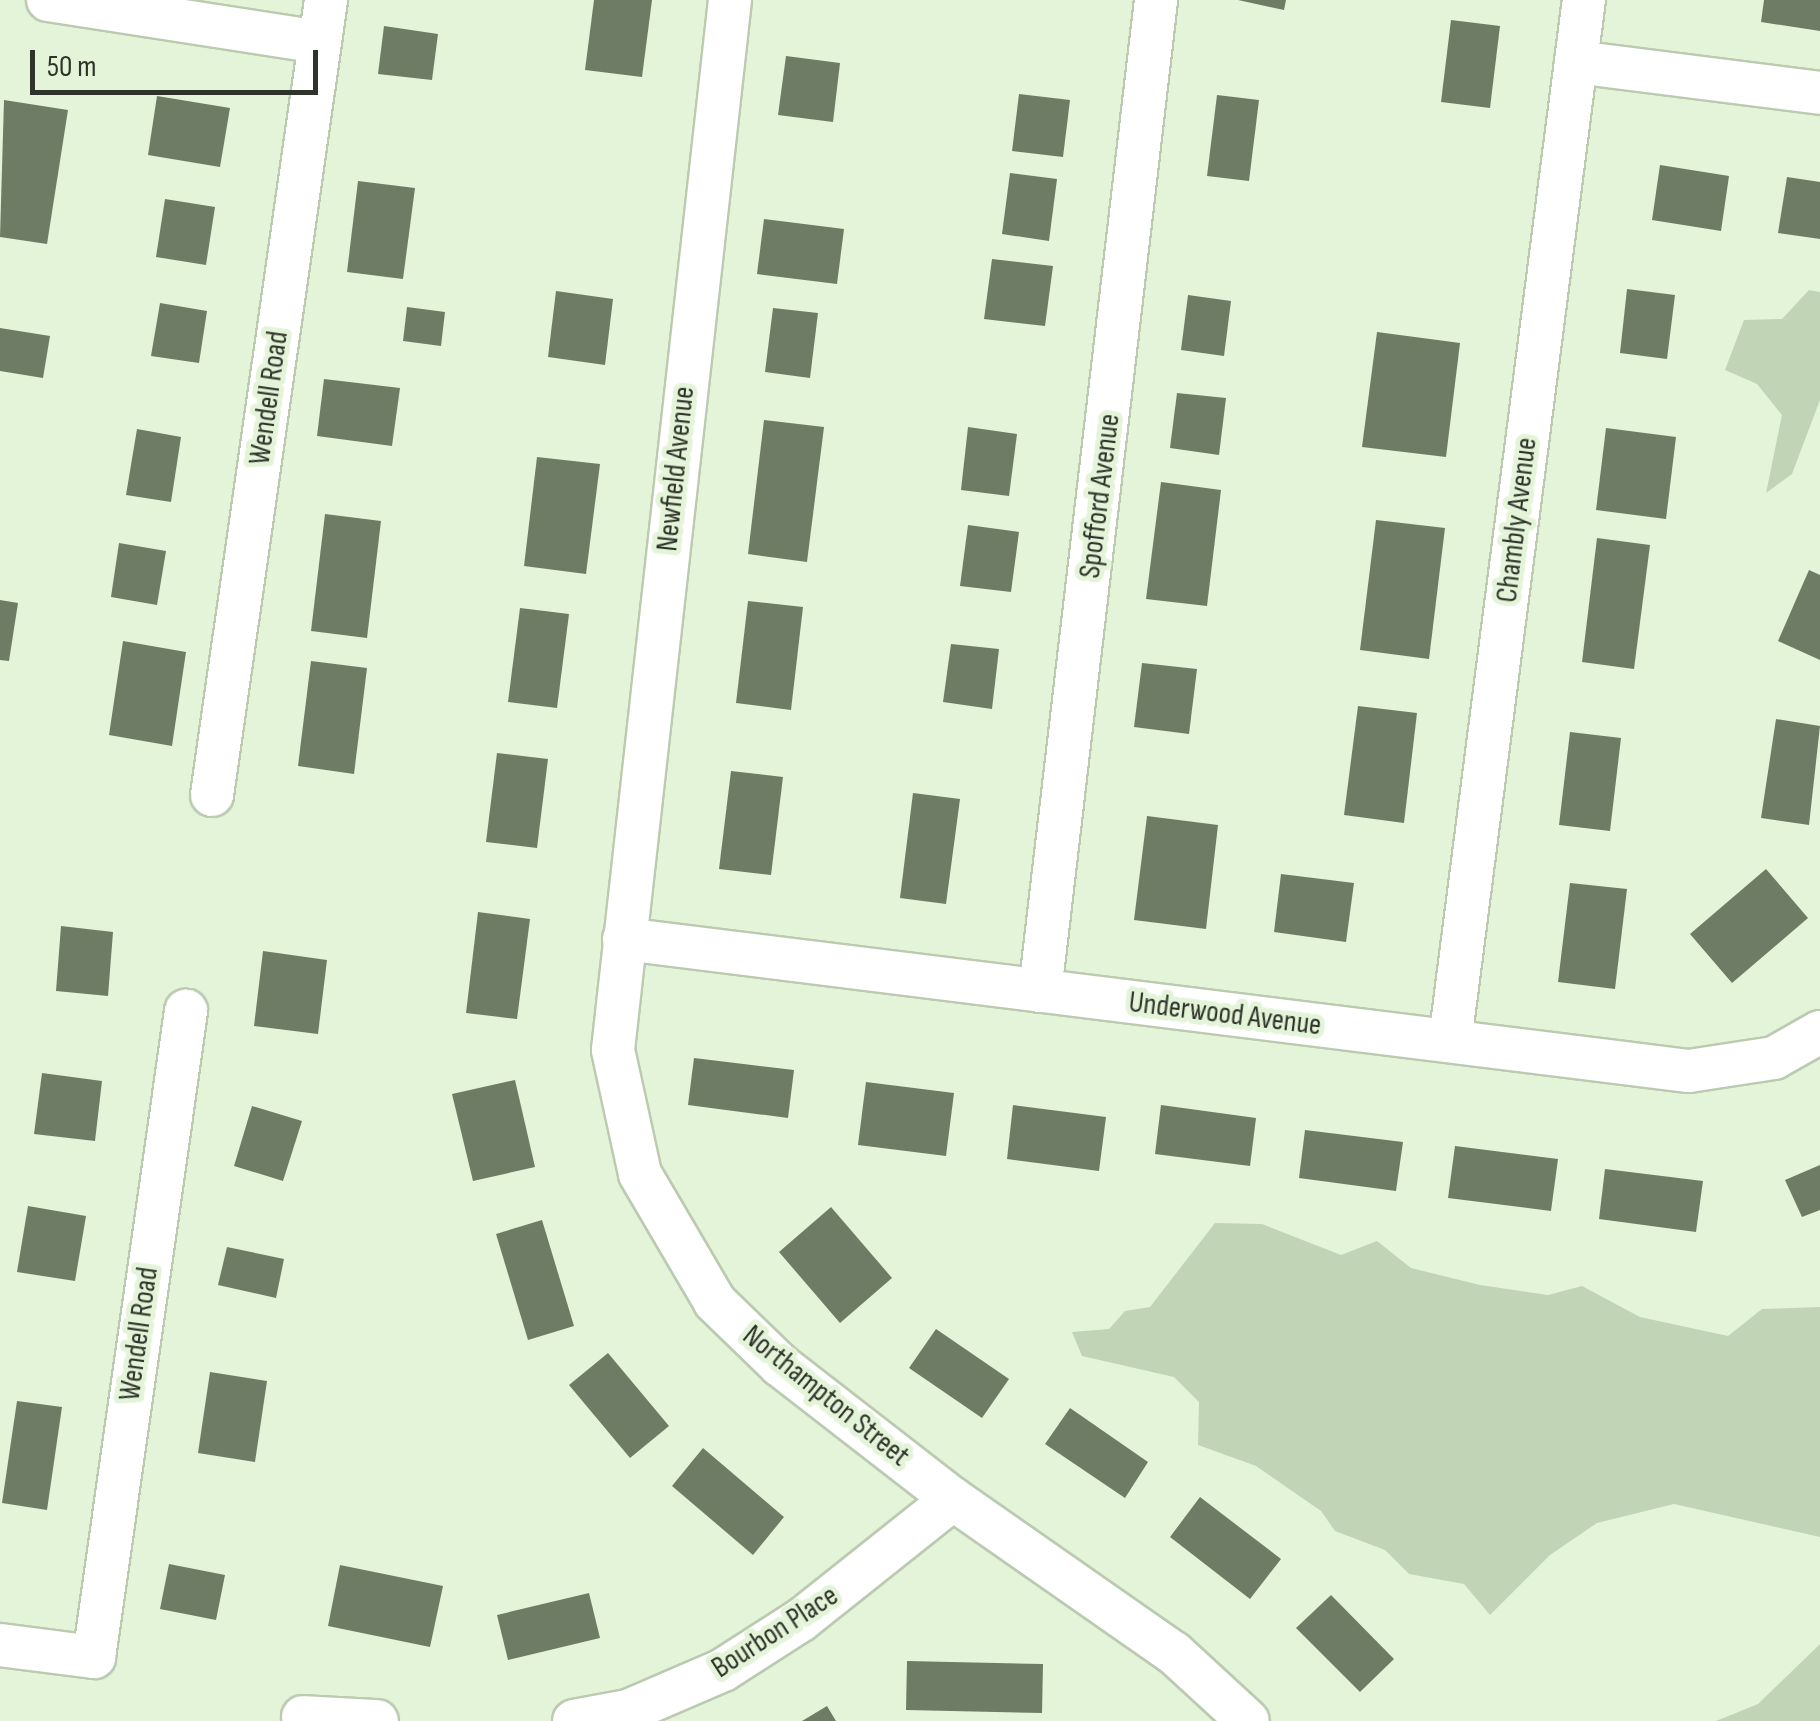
<!DOCTYPE html>
<html>
<head>
<meta charset="utf-8">
<style>
  body { margin:0 }
  #map { position:relative; width:1820px; height:1721px; overflow:hidden; background:#e4f4d9; font-family:"Sofia Sans Condensed",sans-serif }
  div>[style] { position:absolute }
  .green>* { inset:0; background:#c2d4b6 }
  .building>* { inset:0; background:#6e7c65 }
  .roads { filter:drop-shadow(2px 0 #bbcab0) drop-shadow(-2px 0 #bbcab0) drop-shadow(0 2px #bbcab0) drop-shadow(0 -2px #bbcab0) }
  .street>* { height:42px; margin:-21px; padding:0 21px; transform-origin:21px; border-radius:21px; background:#fff }
  span { translate:-50% -50%; white-space:nowrap; text-align:center; line-height:1.15; -webkit-text-stroke:10px #e4f4d9; paint-order:stroke }
  .street-label { font-size:30px; color:#2e342a }
  .scale { position:absolute; left:30px; top:50px; width:288px; height:45px; box-sizing:border-box; border:5px solid #2e342a; border-top:0; padding-left:12px; font-size:30px; line-height:35px; white-space:nowrap; color:#2e342a; -webkit-text-stroke:8px #e4f4d9; paint-order:stroke }
</style>
</head>
<body>
<div id="map">
  <div class="green">
    <div style="clip-path:polygon(1809px 290px,1820px 292px,1820px 400px,1792px 474px,1766px 493px,1782px 415px,1757px 384px,1725px 370px,1744px 320px,1782px 319px)"></div>
    <div style="clip-path:polygon(1215px 1223px,1262px 1224px,1341px 1255px,1377px 1241px,1411px 1268px,1480px 1285px,1548px 1295px,1582px 1286px,1640px 1317px,1728px 1336px,1762px 1309px,1820px 1307px,1820px 1537px,1674px 1504px,1597px 1523px,1550px 1555px,1490px 1615px,1464px 1584px,1409px 1574px,1385px 1550px,1335px 1531px,1321px 1511px,1256px 1466px,1198px 1445px,1199px 1402px,1174px 1377px,1082px 1356px,1072px 1332px,1109px 1329px,1125px 1311px,1150px 1307px)"></div>
    <div style="clip-path:polygon(1820px 1644px,1820px 1721px,1716px 1721px,1758px 1704px)"></div>
  </div>
  <div class="building">
    <div style="clip-path:polygon(594px 0,652px 0,642px 77px,585px 70px)"></div>
    <div style="clip-path:polygon(1238px 0,1286px 0,1284px 10px)"></div>
    <div style="clip-path:polygon(1764px 0,1820px 0,1820px 31px,1761px 22px)"></div>
    <div style="clip-path:polygon(1451px 20px,1500px 26px,1490px 108px,1441px 102px)"></div>
    <div style="clip-path:polygon(384px 26px,438px 34px,432px 80px,378px 74px)"></div>
    <div style="clip-path:polygon(786px 56px,840px 63px,833px 122px,778px 115px)"></div>
    <div style="clip-path:polygon(1019px 94px,1070px 100px,1063px 157px,1012px 151px)"></div>
    <div style="clip-path:polygon(1217px 95px,1259px 100px,1249px 181px,1207px 176px)"></div>
    <div style="clip-path:polygon(157px 96px,230px 108px,220px 167px,148px 155px)"></div>
    <div style="clip-path:polygon(4px 100px,68px 110px,47px 244px,0 237px)"></div>
    <div style="clip-path:polygon(1660px 165px,1729px 176px,1721px 231px,1652px 220px)"></div>
    <div style="clip-path:polygon(1010px 173px,1057px 179px,1049px 241px,1002px 234px)"></div>
    <div style="clip-path:polygon(1787px 177px,1820px 182px,1820px 239px,1778px 233px)"></div>
    <div style="clip-path:polygon(358px 181px,415px 188px,403px 279px,347px 272px)"></div>
    <div style="clip-path:polygon(165px 199px,215px 207px,206px 265px,156px 257px)"></div>
    <div style="clip-path:polygon(764px 219px,844px 229px,837px 284px,757px 274px)"></div>
    <div style="clip-path:polygon(992px 259px,1053px 266px,1045px 326px,984px 319px)"></div>
    <div style="clip-path:polygon(1627px 289px,1675px 295px,1667px 359px,1620px 353px)"></div>
    <div style="clip-path:polygon(556px 291px,613px 299px,605px 365px,548px 357px)"></div>
    <div style="clip-path:polygon(1188px 295px,1231px 301px,1224px 356px,1181px 350px)"></div>
    <div style="clip-path:polygon(160px 303px,207px 311px,199px 363px,151px 356px)"></div>
    <div style="clip-path:polygon(407px 307px,445px 312px,441px 346px,403px 341px)"></div>
    <div style="clip-path:polygon(773px 308px,818px 313px,810px 378px,765px 372px)"></div>
    <div style="clip-path:polygon(0 328px,50px 336px,43px 378px,0 371px)"></div>
    <div style="clip-path:polygon(1377px 332px,1460px 343px,1446px 457px,1362px 447px)"></div>
    <div style="clip-path:polygon(324px 379px,400px 388px,392px 446px,317px 436px)"></div>
    <div style="clip-path:polygon(1177px 393px,1226px 398px,1219px 455px,1170px 448px)"></div>
    <div style="clip-path:polygon(764px 420px,824px 427px,807px 562px,748px 554px)"></div>
    <div style="clip-path:polygon(968px 427px,1017px 434px,1009px 496px,961px 490px)"></div>
    <div style="clip-path:polygon(1606px 428px,1676px 437px,1666px 519px,1596px 510px)"></div>
    <div style="clip-path:polygon(137px 429px,181px 437px,171px 502px,126px 495px)"></div>
    <div style="clip-path:polygon(537px 457px,600px 464px,586px 574px,524px 566px)"></div>
    <div style="clip-path:polygon(1161px 482px,1221px 490px,1207px 606px,1146px 599px)"></div>
    <div style="clip-path:polygon(325px 514px,381px 521px,367px 638px,311px 631px)"></div>
    <div style="clip-path:polygon(1376px 520px,1445px 528px,1429px 659px,1360px 650px)"></div>
    <div style="clip-path:polygon(968px 525px,1019px 532px,1011px 592px,960px 586px)"></div>
    <div style="clip-path:polygon(1597px 538px,1650px 545px,1634px 669px,1582px 662px)"></div>
    <div style="clip-path:polygon(119px 543px,166px 551px,157px 605px,111px 597px)"></div>
    <div style="clip-path:polygon(1809px 570px,1820px 575px,1820px 660px,1778px 641px)"></div>
    <div style="clip-path:polygon(0 600px,18px 603px,9px 661px,0 660px)"></div>
    <div style="clip-path:polygon(748px 601px,803px 607px,791px 710px,736px 703px)"></div>
    <div style="clip-path:polygon(520px 608px,569px 614px,557px 708px,508px 702px)"></div>
    <div style="clip-path:polygon(123px 641px,186px 652px,172px 746px,109px 735px)"></div>
    <div style="clip-path:polygon(951px 644px,999px 649px,992px 709px,943px 702px)"></div>
    <div style="clip-path:polygon(311px 661px,367px 668px,354px 774px,298px 766px)"></div>
    <div style="clip-path:polygon(1142px 663px,1197px 669px,1189px 734px,1134px 727px)"></div>
    <div style="clip-path:polygon(1358px 706px,1417px 713px,1404px 823px,1344px 815px)"></div>
    <div style="clip-path:polygon(1776px 719px,1820px 726px,1809px 825px,1761px 818px)"></div>
    <div style="clip-path:polygon(1570px 732px,1621px 738px,1610px 831px,1559px 825px)"></div>
    <div style="clip-path:polygon(497px 753px,548px 759px,537px 848px,486px 842px)"></div>
    <div style="clip-path:polygon(731px 771px,783px 777px,771px 875px,719px 869px)"></div>
    <div style="clip-path:polygon(913px 793px,960px 799px,946px 904px,900px 898px)"></div>
    <div style="clip-path:polygon(1147px 816px,1218px 825px,1206px 929px,1134px 920px)"></div>
    <div style="clip-path:polygon(1766px 869px,1808px 918px,1732px 983px,1690px 934px)"></div>
    <div style="clip-path:polygon(1281px 874px,1354px 883px,1346px 942px,1274px 932px)"></div>
    <div style="clip-path:polygon(1570px 883px,1627px 889px,1615px 989px,1558px 982px)"></div>
    <div style="clip-path:polygon(478px 912px,530px 919px,517px 1019px,466px 1013px)"></div>
    <div style="clip-path:polygon(61px 926px,113px 932px,108px 996px,56px 991px)"></div>
    <div style="clip-path:polygon(263px 951px,327px 960px,318px 1034px,254px 1026px)"></div>
    <div style="clip-path:polygon(694px 1058px,794px 1070px,788px 1118px,688px 1105px)"></div>
    <div style="clip-path:polygon(42px 1073px,102px 1081px,95px 1141px,34px 1134px)"></div>
    <div style="clip-path:polygon(515px 1080px,535px 1167px,473px 1181px,452px 1094px)"></div>
    <div style="clip-path:polygon(866px 1082px,954px 1093px,946px 1156px,858px 1145px)"></div>
    <div style="clip-path:polygon(1013px 1105px,1106px 1117px,1099px 1171px,1007px 1159px)"></div>
    <div style="clip-path:polygon(1161px 1105px,1256px 1118px,1250px 1166px,1155px 1154px)"></div>
    <div style="clip-path:polygon(252px 1106px,302px 1121px,283px 1181px,234px 1166px)"></div>
    <div style="clip-path:polygon(1305px 1130px,1403px 1142px,1396px 1191px,1299px 1178px)"></div>
    <div style="clip-path:polygon(1455px 1146px,1558px 1159px,1551px 1211px,1448px 1198px)"></div>
    <div style="clip-path:polygon(1820px 1165px,1820px 1210px,1802px 1217px,1785px 1180px)"></div>
    <div style="clip-path:polygon(1605px 1169px,1703px 1181px,1696px 1232px,1599px 1219px)"></div>
    <div style="clip-path:polygon(28px 1206px,86px 1216px,75px 1281px,17px 1272px)"></div>
    <div style="clip-path:polygon(831px 1207px,892px 1278px,840px 1323px,779px 1252px)"></div>
    <div style="clip-path:polygon(542px 1220px,574px 1326px,528px 1340px,496px 1234px)"></div>
    <div style="clip-path:polygon(227px 1247px,284px 1259px,276px 1298px,218px 1285px)"></div>
    <div style="clip-path:polygon(936px 1329px,1009px 1379px,982px 1418px,909px 1368px)"></div>
    <div style="clip-path:polygon(608px 1353px,669px 1426px,630px 1458px,569px 1385px)"></div>
    <div style="clip-path:polygon(210px 1372px,267px 1381px,255px 1462px,198px 1453px)"></div>
    <div style="clip-path:polygon(17px 1401px,62px 1407px,47px 1510px,2px 1503px)"></div>
    <div style="clip-path:polygon(1070px 1408px,1148px 1462px,1125px 1498px,1045px 1444px)"></div>
    <div style="clip-path:polygon(703px 1448px,784px 1517px,753px 1555px,672px 1486px)"></div>
    <div style="clip-path:polygon(1200px 1497px,1281px 1559px,1250px 1599px,1170px 1537px)"></div>
    <div style="clip-path:polygon(169px 1564px,225px 1575px,216px 1620px,160px 1609px)"></div>
    <div style="clip-path:polygon(340px 1565px,443px 1586px,430px 1647px,328px 1626px)"></div>
    <div style="clip-path:polygon(589px 1593px,600px 1638px,508px 1660px,497px 1615px)"></div>
    <div style="clip-path:polygon(1331px 1595px,1394px 1659px,1360px 1692px,1296px 1628px)"></div>
    <div style="clip-path:polygon(907px 1661px,1043px 1664px,1042px 1713px,906px 1710px)"></div>
    <div style="clip-path:polygon(827px 1706px,836px 1721px,802px 1721px)"></div>
  </div>
  <div class="roads">
    <div class="street">
      <div style="left:48px;top:0;width:275px;rotate:8.8deg"></div>
      <div style="left:730px;top:0;width:1056px;rotate:96.36deg"></div>
      <div style="left:613px;top:1050px;width:127px;rotate:77.7deg"></div>
      <div style="left:640px;top:1174px;width:148px;rotate:59.6deg"></div>
      <div style="left:715px;top:1302px;width:91px;rotate:44.1deg"></div>
      <div style="left:780px;top:1365px;width:219px;rotate:37.8deg"></div>
      <div style="left:953px;top:1499px;width:269px;rotate:34.9deg"></div>
      <div style="left:1174px;top:1653px;width:100px;rotate:42.6deg"></div>
      <div style="left:1576px;top:62px;width:246px;rotate:7.2deg"></div>
      <div style="left:212px;top:795px;width:803px;rotate:-81.84deg"></div>
      <div style="left:624px;top:939px;width:1073px;rotate:7.07deg"></div>
      <div style="left:1689px;top:1071px;width:86px;rotate:-8.7deg"></div>
      <div style="left:1774px;top:1058px;width:53px;rotate:-29.5deg"></div>
      <div style="left:1040px;top:991px;width:998px;rotate:-83.32deg"></div>
      <div style="left:1450px;top:1041px;width:1050px;rotate:-82.67deg"></div>
      <div style="left:0;top:1645px;width:95px;rotate:7.3deg"></div>
      <div style="left:94px;top:1657px;width:653px;rotate:-81.89deg"></div>
      <div style="left:303px;top:1717px;width:74px;rotate:3.1deg"></div>
      <div style="left:574px;top:1721px;width:55px;rotate:-10.5deg"></div>
      <div style="left:628px;top:1711px;width:103px;rotate:-23.3deg"></div>
      <div style="left:723px;top:1670px;width:93px;rotate:-32.7deg"></div>
      <div style="left:801px;top:1620px;width:194px;rotate:-38.5deg"></div>
    </div>
  </div>
  <div class="street-label">
    <span style="left:269px;top:398px;rotate:-82deg">Wendell Road</span>
    <span style="left:676px;top:469px;rotate:-84deg">Newfield Avenue</span>
    <span style="left:1100px;top:496px;rotate:-83deg">Spofford Avenue</span>
    <span style="left:1517px;top:520px;rotate:-83deg">Chambly Avenue</span>
    <span style="left:1225px;top:1014px;rotate:7deg">Underwood Avenue</span>
    <span style="left:139px;top:1334px;rotate:-82deg">Wendell Road</span>
    <span style="left:826px;top:1396px;rotate:39deg">Northampton Street</span>
    <span style="left:775px;top:1632px;rotate:-33deg">Bourbon Place</span>
  </div>
  <div class="scale">50 m</div>
</div>
</body>
</html>
